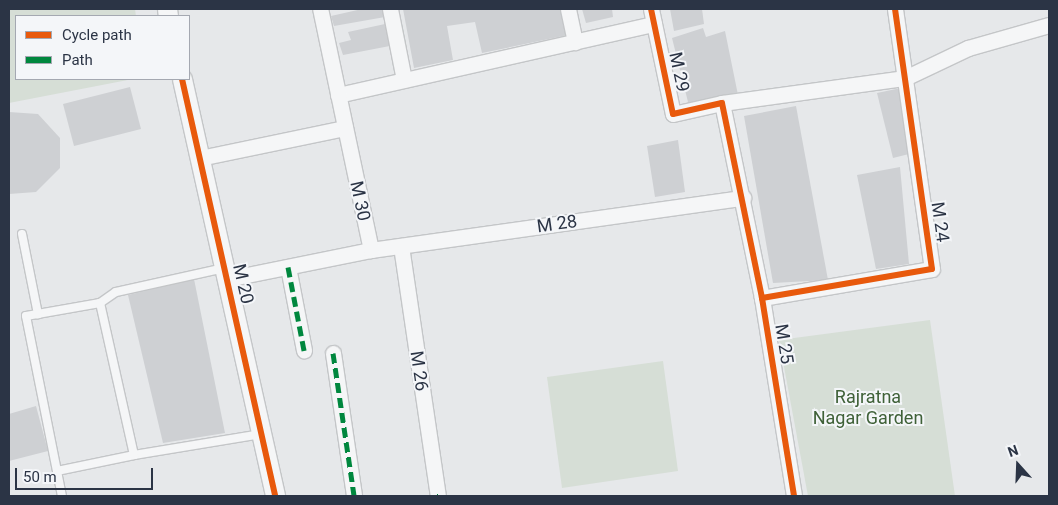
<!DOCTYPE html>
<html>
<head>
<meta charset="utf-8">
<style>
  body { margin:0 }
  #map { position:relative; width:1058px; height:505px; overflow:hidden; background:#e6e8ea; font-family:Roboto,sans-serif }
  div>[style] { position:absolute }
  .green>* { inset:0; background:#d6ded6 }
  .building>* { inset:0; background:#ced0d3 }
  .roads { filter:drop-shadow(1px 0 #c4c6c8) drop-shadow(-1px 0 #c4c6c8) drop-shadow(0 1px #c4c6c8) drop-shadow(0 -1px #c4c6c8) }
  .service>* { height:8px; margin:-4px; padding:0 4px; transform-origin:4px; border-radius:4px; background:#f5f6f7 }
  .minor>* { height:15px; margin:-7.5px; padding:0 7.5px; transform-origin:7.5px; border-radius:7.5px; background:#f5f6f7 }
  .tertiary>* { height:19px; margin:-9.5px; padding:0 9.5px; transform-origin:9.5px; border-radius:9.5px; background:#f5f6f7 }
  .quiet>* { height:5px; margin-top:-2.5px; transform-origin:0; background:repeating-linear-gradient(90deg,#00873e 0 10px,transparent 0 15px) }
  .cycleway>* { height:6px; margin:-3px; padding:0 3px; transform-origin:3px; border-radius:3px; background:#e8590c }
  span { translate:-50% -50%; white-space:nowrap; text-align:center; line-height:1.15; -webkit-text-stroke:4px #f4f6f9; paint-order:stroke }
  .street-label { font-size:18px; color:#2b3445 }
  .park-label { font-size:18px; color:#3f6138 }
  .frame { position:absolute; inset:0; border:10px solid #2b3445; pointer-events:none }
  .legend { position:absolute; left:15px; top:15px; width:175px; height:65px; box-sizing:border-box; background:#f4f6f9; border:1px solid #a4a8b1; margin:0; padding:6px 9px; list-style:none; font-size:15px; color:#2b3445 }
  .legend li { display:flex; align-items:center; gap:10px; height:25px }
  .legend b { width:25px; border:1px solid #a4a8b1 }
  .north { position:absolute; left:993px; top:440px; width:50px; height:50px; -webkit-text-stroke:4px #f4f6f9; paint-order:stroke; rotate:340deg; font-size:14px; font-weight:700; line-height:20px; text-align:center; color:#2b3445 }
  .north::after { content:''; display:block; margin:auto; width:18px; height:22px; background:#2b3445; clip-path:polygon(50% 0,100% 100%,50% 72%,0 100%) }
  .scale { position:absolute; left:15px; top:468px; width:138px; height:22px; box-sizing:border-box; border:2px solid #2b3445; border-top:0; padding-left:6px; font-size:15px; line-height:18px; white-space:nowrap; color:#2b3445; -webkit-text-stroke:4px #f4f6f9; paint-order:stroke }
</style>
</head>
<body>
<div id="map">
  <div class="green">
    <div style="clip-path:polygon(9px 9px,135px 9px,136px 16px,16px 16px,16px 79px,133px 79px,9px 103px)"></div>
    <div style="clip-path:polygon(930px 320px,955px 496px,808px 496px,779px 340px)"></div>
    <div style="clip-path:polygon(663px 361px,678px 471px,562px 488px,547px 377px)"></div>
  </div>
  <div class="building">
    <div style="clip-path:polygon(362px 9px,388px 9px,395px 45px,343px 55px,339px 43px,351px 40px,348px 32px,385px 24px,385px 17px,334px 26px,331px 16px)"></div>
    <div style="clip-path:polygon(403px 9px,563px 9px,568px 35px,482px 53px,475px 22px,447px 26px,453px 60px,414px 68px)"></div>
    <div style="clip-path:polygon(582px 9px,612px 9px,613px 17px,586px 23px)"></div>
    <div style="clip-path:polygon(670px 9px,702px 9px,704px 24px,674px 31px)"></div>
    <div style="clip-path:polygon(703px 28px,706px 37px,725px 31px,738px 95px,689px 106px,672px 38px)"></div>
    <div style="clip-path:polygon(130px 87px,141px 129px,74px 146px,63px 104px)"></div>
    <div style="clip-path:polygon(901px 88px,909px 154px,893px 158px,877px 93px)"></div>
    <div style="clip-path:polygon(796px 106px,828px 280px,773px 283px,744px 116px)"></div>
    <div style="clip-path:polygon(9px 112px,38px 114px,60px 138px,60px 168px,36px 192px,9px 194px)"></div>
    <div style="clip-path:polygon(678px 140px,685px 192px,655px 197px,647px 146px)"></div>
    <div style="clip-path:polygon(900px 167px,909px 264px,876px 269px,857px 175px)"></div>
    <div style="clip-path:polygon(194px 279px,225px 433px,163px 443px,128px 295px)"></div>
    <div style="clip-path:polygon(36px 406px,48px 451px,9px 461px,9px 414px)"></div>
  </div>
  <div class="roads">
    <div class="service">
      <div style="left:22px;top:234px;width:82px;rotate:78.7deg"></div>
      <div style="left:100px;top:303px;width:19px;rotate:-35deg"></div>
      <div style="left:116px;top:292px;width:111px;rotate:-12.5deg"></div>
      <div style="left:134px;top:455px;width:129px;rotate:-9.4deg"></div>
      <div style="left:57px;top:471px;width:79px;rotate:-11.7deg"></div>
      <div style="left:134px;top:455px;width:156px;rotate:-102.6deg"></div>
      <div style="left:100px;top:303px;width:75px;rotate:170deg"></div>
      <div style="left:26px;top:316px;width:184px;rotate:78.7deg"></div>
    </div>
    <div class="minor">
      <div style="left:390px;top:9px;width:72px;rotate:78.8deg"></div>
      <div style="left:568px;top:9px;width:34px;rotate:78deg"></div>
      <div style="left:651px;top:9px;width:107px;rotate:78.2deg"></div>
      <div style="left:673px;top:114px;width:50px;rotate:-12.7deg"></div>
      <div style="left:722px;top:103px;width:199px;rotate:78.4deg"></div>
      <div style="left:762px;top:298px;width:201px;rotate:80.8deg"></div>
      <div style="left:338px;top:95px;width:324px;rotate:-12.7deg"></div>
      <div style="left:722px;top:103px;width:185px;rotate:-7.8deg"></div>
      <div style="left:905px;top:78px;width:70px;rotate:-25.5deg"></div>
      <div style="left:968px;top:48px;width:84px;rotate:-15.9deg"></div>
      <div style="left:200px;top:158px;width:148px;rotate:-11.7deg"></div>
      <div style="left:401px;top:246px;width:253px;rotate:81.6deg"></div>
      <div style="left:371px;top:250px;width:376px;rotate:-8deg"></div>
      <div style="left:288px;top:267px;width:85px;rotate:79.1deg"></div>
      <div style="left:227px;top:279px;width:147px;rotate:-11.4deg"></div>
      <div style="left:371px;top:250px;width:246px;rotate:-101.9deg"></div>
      <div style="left:762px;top:298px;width:172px;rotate:-9.7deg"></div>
      <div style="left:932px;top:269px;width:263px;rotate:-98.1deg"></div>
      <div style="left:333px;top:353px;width:145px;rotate:81.6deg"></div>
    </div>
    <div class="tertiary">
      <div style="left:167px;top:9px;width:7px;rotate:82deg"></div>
      <div style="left:182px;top:79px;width:427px;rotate:77.4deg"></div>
    </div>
  </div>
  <div class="quiet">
    <div style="left:288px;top:267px;width:85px;rotate:79.1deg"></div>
    <div style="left:333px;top:353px;width:145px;rotate:81.6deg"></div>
    <div style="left:437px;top:496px;width:1px"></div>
  </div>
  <div class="cycleway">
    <div style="left:651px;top:9px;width:107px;rotate:78.2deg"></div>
    <div style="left:673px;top:114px;width:50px;rotate:-12.7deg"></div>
    <div style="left:722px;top:103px;width:199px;rotate:78.4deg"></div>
    <div style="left:762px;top:298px;width:201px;rotate:80.8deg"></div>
    <div style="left:182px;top:79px;width:427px;rotate:77.4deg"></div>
    <div style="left:762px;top:298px;width:172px;rotate:-9.7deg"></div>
    <div style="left:932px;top:269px;width:263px;rotate:-98.1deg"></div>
  </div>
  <div class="street-label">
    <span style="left:679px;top:72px;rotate:78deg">M 29</span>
    <span style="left:360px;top:201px;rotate:78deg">M 30</span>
    <span style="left:940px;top:222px;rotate:82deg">M 24</span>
    <span style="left:557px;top:224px;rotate:-8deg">M 28</span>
    <span style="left:243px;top:284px;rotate:77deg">M 20</span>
    <span style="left:784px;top:344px;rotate:81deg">M 25</span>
    <span style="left:419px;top:371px;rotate:82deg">M 26</span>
  </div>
  <div class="park-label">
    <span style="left:868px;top:408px">Rajratna<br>Nagar Garden</span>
  </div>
  <div class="frame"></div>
  <ul class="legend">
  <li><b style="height:6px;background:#e8590c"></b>Cycle path</li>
  <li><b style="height:6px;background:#00873e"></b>Path</li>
  </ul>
  <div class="north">N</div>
  <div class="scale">50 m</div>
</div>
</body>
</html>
